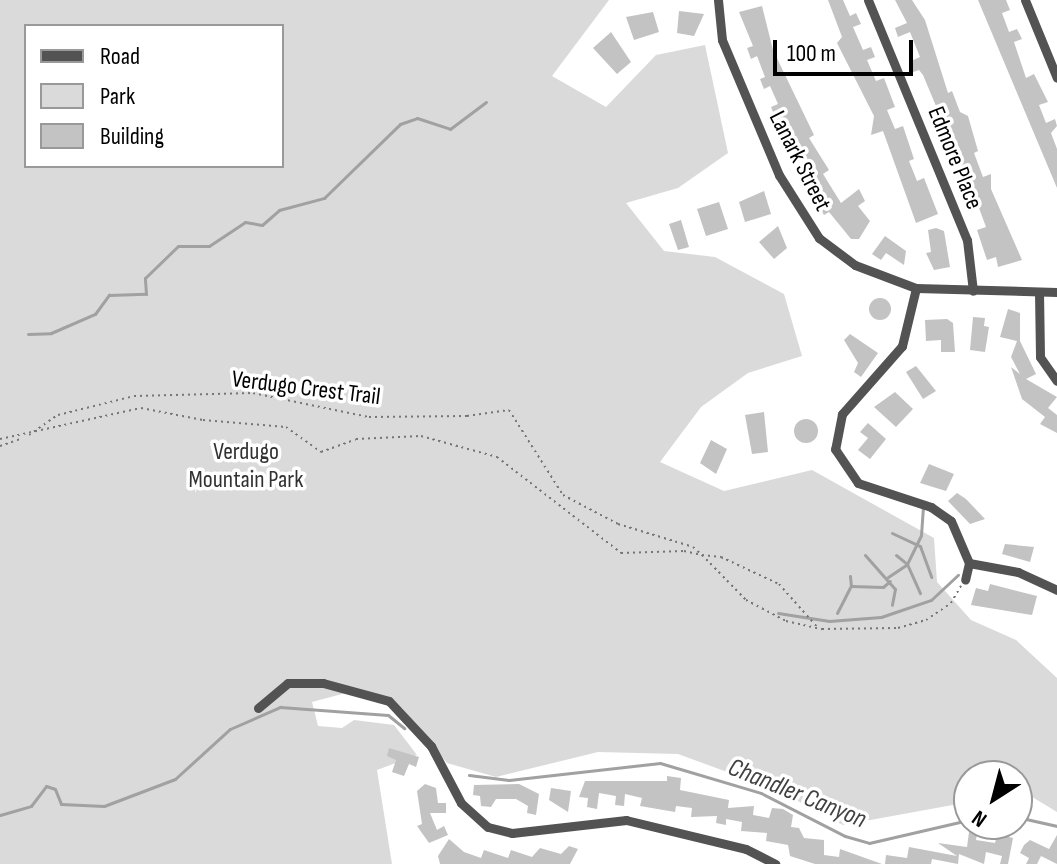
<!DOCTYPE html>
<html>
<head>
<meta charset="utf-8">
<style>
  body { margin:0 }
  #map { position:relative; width:1057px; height:864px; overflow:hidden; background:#fff; font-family:"Sofia Sans Condensed",sans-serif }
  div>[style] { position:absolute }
  .green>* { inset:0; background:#dadada }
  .stream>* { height:3px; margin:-1.5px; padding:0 1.5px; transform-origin:1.5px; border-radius:1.5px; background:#a1a1a1 }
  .building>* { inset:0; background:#c3c3c3 }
  .round { border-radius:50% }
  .path>* { height:2px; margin-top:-1px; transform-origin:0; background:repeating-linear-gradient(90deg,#757575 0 2px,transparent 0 6px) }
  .minor>* { height:9px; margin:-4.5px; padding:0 4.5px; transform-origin:4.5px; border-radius:4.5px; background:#535353 }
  span { translate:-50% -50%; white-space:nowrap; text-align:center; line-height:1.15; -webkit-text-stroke:7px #fff; paint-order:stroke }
  .street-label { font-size:24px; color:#000 }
  .park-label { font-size:24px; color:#313131 }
  .water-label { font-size:26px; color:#424242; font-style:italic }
  .legend { position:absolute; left:24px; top:24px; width:260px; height:144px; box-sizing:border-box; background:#fff; border:2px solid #999; margin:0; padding:10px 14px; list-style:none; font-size:24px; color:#000 }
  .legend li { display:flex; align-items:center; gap:16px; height:40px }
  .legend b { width:40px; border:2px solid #999 }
  .north { position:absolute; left:953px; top:760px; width:80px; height:80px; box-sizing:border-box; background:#fff; border:2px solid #999; border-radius:50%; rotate:216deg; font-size:22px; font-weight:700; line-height:32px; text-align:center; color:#000 }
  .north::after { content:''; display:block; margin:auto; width:28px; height:36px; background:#000; clip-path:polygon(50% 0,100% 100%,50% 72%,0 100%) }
  .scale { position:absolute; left:773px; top:40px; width:140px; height:36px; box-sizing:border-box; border:4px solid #000; border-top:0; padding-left:10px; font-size:24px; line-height:28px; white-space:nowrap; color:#000; -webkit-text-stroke:6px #fff; paint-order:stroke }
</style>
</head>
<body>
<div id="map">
  <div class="green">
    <div style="clip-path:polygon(evenodd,0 0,609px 0,552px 76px,606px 107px,656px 55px,705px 45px,728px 153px,678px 188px,626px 203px,664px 251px,715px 257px,784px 294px,802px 356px,748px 373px,701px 407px,660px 462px,724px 491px,812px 470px,934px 538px,937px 582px,971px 620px,1016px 640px,1057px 678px,1057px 812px,1029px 795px,1017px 797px,1017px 776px,969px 776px,969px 802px,843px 825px,779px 791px,678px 754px,598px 752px,496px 777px,447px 763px,402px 708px,357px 690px,312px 702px,318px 726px,342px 728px,354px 720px,394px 725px,417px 755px,377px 770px,392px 864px,0 864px,0 0,26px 26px,282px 26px,282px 166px,26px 166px,26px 26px)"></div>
  </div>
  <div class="stream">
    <div style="left:28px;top:334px;width:23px;rotate:-2deg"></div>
    <div style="left:51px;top:333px;width:48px;rotate:-23.4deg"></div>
    <div style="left:95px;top:314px;width:24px;rotate:-54deg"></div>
    <div style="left:109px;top:295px;width:37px;rotate:-2deg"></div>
    <div style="left:146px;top:294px;width:16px;rotate:-94deg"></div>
    <div style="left:145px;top:278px;width:46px;rotate:-44.1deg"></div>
    <div style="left:178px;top:246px;width:31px"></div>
    <div style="left:209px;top:246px;width:43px;rotate:-33.7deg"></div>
    <div style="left:245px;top:222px;width:17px;rotate:10deg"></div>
    <div style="left:262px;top:225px;width:23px;rotate:-41deg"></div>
    <div style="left:279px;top:210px;width:47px;rotate:-14.9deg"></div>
    <div style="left:324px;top:198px;width:106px;rotate:-44.2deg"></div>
    <div style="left:400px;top:124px;width:18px;rotate:-19deg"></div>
    <div style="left:417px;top:118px;width:35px;rotate:18deg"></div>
    <div style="left:450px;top:129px;width:45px;rotate:-36.9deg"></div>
    <div style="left:892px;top:533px;width:31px;rotate:25deg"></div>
    <div style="left:920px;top:546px;width:33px;rotate:70deg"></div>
    <div style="left:865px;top:555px;width:45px;rotate:48.6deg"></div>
    <div style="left:895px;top:589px;width:16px;rotate:101deg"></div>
    <div style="left:896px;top:555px;width:14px;rotate:39deg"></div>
    <div style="left:907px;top:564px;width:32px;rotate:66deg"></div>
    <div style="left:888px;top:577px;width:23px;rotate:-34deg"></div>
    <div style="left:907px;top:564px;width:32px;rotate:-64deg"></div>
    <div style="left:921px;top:535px;width:29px;rotate:-86deg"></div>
    <div style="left:851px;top:586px;width:32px;rotate:2deg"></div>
    <div style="left:883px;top:587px;width:9px;rotate:-41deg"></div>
    <div style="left:778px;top:613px;width:52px;rotate:8.9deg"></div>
    <div style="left:829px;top:621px;width:52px;rotate:-4.4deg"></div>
    <div style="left:881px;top:617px;width:53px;rotate:-18.8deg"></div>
    <div style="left:931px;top:600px;width:37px;rotate:-43deg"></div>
    <div style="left:837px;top:613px;width:30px;rotate:-63deg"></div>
    <div style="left:851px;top:586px;width:10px;rotate:-96deg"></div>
    <div style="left:469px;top:775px;width:40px;rotate:7.1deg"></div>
    <div style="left:509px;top:780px;width:152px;rotate:-6.4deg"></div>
    <div style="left:660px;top:763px;width:105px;rotate:16.5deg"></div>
    <div style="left:761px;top:793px;width:94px;rotate:27.1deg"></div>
    <div style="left:845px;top:836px;width:25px;rotate:16deg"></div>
    <div style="left:869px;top:843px;width:103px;rotate:-13deg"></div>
    <div style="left:0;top:815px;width:32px;rotate:-16deg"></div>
    <div style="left:31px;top:806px;width:25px;rotate:-53deg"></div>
    <div style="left:46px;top:786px;width:9px;rotate:18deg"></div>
    <div style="left:55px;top:789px;width:16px;rotate:68deg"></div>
    <div style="left:61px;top:804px;width:43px;rotate:2.7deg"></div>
    <div style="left:104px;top:806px;width:76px;rotate:-20.8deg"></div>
    <div style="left:175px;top:779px;width:74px;rotate:-42.3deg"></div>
    <div style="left:230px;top:729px;width:55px;rotate:-23.7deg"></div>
    <div style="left:280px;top:707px;width:108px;rotate:4.2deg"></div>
    <div style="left:388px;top:715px;width:21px;rotate:39deg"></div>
    <div style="left:1017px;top:817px;width:41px;rotate:12.7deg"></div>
  </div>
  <div class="building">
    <div style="clip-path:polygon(828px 0,843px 0,850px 16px,856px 13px,861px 24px,853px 27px,863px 50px,871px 47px,875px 57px,867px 60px,876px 81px,884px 78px,895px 107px,887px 110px,895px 129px,903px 126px,914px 159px,909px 161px,917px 181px,924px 178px,938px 214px,916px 223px,883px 131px,871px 135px,874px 116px,837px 43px,842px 37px)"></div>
    <div style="clip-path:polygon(895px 0,912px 0,925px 20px,948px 93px,952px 91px,960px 112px,968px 116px,978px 151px,974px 153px,983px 177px,991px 174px,991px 189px,1022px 260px,998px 267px,996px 257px,987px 260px,977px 230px,986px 227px,979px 208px,971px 211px,967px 200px,975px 197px,960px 165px,953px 168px,948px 158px,961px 152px,952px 131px,938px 137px,927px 109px,936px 106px,923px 75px,919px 70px,913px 72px,909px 62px,920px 57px,910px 32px,898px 37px,895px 28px,907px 23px)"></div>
    <div style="clip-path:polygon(978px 0,1006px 0,1010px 10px,1002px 13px,1009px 32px,1017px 29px,1022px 39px,1014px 42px,1026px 78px,1034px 74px,1048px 102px,1039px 105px,1046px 123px,1055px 119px,1057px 126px,1051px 133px,1057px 149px,1057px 188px)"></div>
    <div style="clip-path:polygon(762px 6px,773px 50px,814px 135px,809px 138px,829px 170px,823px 174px,841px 203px,859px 189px,865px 201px,858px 206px,870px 221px,859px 239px,851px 239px,829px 212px,824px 215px,802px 182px,798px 172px,805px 169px,799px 155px,792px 157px,788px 149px,771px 107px,778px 104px,770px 86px,764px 89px,760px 79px,765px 77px,757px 56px,751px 59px,747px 48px,753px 46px,739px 12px)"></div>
    <div style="clip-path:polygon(679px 11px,704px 14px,694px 36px,677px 33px)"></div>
    <div style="clip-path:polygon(653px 12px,659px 32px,634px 40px,626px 17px)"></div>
    <div style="clip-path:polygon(611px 32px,631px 62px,617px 74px,593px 48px)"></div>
    <div style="clip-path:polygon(764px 191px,771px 214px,745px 222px,739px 202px)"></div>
    <div style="clip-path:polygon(719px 202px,728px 229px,706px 236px,697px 209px)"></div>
    <div style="clip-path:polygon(681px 220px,689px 247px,678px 250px,669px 224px)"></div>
    <div style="clip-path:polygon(778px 226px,787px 248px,774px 259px,759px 242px)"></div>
    <div style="clip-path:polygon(936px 228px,944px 231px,950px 267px,934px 270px,926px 253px,931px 252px,928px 230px)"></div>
    <div style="clip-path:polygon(885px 236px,906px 251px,904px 265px,886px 253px,881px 260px,872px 254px)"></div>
    <div class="round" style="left:869px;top:298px;width:22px;height:22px"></div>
    <div style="clip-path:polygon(1008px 309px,1020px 313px,1020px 341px,1036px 374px,1026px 379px,1057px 397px,1048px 408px,1057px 415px,1057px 433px,1040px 424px,1045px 417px,1022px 399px,1011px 367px,1020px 374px,1011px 357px,1017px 341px,1000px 337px)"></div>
    <div style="clip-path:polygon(973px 317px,985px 318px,984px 326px,989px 327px,985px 352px,970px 350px)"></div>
    <div style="clip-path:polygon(947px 319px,953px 323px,955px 352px,941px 352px,941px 340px,926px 341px,925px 320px)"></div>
    <div style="clip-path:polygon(850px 334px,878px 353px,861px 377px,854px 372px,858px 363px,844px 340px)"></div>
    <div style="clip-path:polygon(916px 366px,936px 391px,923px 399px,906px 372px)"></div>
    <div style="clip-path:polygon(895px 392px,913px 409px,896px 427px,874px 407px)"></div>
    <div style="clip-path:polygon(764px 412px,768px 452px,752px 454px,745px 415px)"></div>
    <div class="round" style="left:794px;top:419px;width:24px;height:24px"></div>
    <div style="clip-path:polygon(868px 423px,886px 439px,870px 459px,858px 450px,868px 438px,860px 432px)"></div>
    <div style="clip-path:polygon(711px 440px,727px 449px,716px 474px,700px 463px)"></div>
    <div style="clip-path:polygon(929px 464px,954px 474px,946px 491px,920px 483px)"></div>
    <div style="clip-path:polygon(957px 493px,966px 499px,985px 519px,970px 524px,948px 501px)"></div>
    <div style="clip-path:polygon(1005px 544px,1034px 547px,1030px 562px,1002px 554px)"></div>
    <div style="clip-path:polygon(990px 584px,1037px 596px,1032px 615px,971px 605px,976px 588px,988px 591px)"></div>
    <div style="clip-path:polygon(389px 748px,419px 757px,416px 767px,409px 764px,404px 776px,392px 772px,396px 760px,387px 756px)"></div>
    <div style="clip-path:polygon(667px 776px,681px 778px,680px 790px,729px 800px,728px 808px,754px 806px,753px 815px,769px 818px,772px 808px,783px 809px,793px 815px,791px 827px,799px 828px,804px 838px,824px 840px,824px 855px,839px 857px,840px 849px,882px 864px,815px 864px,790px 856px,788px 845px,766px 841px,767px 833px,741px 831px,742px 822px,726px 819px,726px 825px,716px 823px,717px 816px,691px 817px,692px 808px,676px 806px,675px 812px,640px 806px,642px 798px,625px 794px,624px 806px,615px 805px,616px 796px,599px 793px,597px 809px,587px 807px,588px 798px,579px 797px,585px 781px,667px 781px)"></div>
    <div style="clip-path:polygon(425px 784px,436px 788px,438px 803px,446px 803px,446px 813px,430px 813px,437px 830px,444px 826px,448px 835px,429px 843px,417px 826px,422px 824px,417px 791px)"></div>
    <div style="clip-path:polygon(519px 784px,539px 794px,536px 815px,527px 813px,528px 806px,516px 799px,496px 799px,491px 807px,481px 806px,480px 796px,473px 795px,474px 785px)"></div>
    <div style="clip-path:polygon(551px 788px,571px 791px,568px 812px,549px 800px)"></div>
    <div style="clip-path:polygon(969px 832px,977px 834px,976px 840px,995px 843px,997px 834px,1013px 838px,1008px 864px,1000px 864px,1002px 856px,986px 852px,984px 864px,959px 854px,958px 864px,932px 859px,931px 864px,885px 864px,886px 855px,907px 858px,909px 847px,957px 856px,938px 843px,967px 847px)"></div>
    <div style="clip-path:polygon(1057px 835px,1057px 864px,1041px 856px,1037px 864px,1026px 864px,1029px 858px,1020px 853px,1024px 845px,1030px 840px,1049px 849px)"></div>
    <div style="clip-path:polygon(449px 839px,464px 852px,481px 858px,484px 850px,508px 858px,511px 850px,532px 857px,540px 848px,561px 854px,569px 846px,578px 849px,570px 864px,440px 864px,438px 856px)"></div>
  </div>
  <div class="path">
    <div style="left:29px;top:435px;width:35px;rotate:-35deg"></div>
    <div style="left:58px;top:415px;width:78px;rotate:-14deg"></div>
    <div style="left:134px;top:396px;width:119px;rotate:-1.4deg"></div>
    <div style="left:253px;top:393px;width:118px;rotate:11.7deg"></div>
    <div style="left:369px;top:417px;width:98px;rotate:-0.6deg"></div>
    <div style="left:467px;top:416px;width:42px;rotate:-8.1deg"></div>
    <div style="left:509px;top:410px;width:101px;rotate:57.6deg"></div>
    <div style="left:563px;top:495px;width:62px;rotate:27.8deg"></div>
    <div style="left:618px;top:524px;width:78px;rotate:17deg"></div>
    <div style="left:693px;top:547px;width:12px;rotate:42deg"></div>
    <div style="left:702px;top:555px;width:19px;rotate:6deg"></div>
    <div style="left:721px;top:557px;width:64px;rotate:25deg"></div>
    <div style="left:779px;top:584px;width:59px;rotate:48.4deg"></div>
    <div style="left:0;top:439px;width:144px;rotate:-12.4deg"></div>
    <div style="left:141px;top:408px;width:63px;rotate:11deg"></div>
    <div style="left:203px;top:420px;width:83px;rotate:4.8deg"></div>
    <div style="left:286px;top:427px;width:43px;rotate:35.5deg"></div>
    <div style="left:321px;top:452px;width:37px;rotate:-20deg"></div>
    <div style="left:356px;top:439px;width:65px;rotate:-2.6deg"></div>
    <div style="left:421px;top:436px;width:79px;rotate:15.4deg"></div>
    <div style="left:497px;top:457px;width:157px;rotate:37.7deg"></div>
    <div style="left:621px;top:553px;width:63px;rotate:-1.8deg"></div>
    <div style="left:684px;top:551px;width:18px;rotate:13deg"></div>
    <div style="left:702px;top:555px;width:63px;rotate:45.6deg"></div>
    <div style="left:746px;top:600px;width:45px;rotate:27.7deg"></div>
    <div style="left:786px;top:621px;width:37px;rotate:13deg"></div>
    <div style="left:822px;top:629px;width:76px;rotate:-0.8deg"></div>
    <div style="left:898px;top:628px;width:29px;rotate:-16deg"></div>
    <div style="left:926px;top:620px;width:30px;rotate:-34deg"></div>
    <div style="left:951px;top:603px;width:20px;rotate:-60deg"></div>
    <div style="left:0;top:446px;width:21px;rotate:-19deg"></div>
  </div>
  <div class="minor">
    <div style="left:718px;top:0;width:40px;rotate:84.3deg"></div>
    <div style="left:722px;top:40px;width:147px;rotate:67.1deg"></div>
    <div style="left:779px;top:175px;width:75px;rotate:57.6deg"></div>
    <div style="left:819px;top:238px;width:45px;rotate:36.9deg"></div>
    <div style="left:855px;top:265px;width:65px;rotate:20.7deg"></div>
    <div style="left:916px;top:288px;width:141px;rotate:1.6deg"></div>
    <div style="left:868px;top:0;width:260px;rotate:67.6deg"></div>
    <div style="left:967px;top:240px;width:51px;rotate:83.3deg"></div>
    <div style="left:1025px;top:0;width:84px;rotate:67.7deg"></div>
    <div style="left:916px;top:288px;width:60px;rotate:103.6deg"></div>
    <div style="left:902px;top:346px;width:91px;rotate:131.4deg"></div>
    <div style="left:842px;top:414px;width:36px;rotate:101deg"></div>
    <div style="left:835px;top:449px;width:41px;rotate:55.9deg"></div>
    <div style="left:858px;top:483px;width:77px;rotate:18.2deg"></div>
    <div style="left:931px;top:507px;width:24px;rotate:35deg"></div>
    <div style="left:951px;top:521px;width:46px;rotate:66.8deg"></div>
    <div style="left:969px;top:563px;width:17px;rotate:103deg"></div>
    <div style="left:1039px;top:292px;width:65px;rotate:89.1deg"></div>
    <div style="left:1040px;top:357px;width:29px;rotate:55deg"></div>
    <div style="left:969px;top:563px;width:50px;rotate:10.4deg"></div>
    <div style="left:1018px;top:572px;width:43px;rotate:24.8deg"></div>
    <div style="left:258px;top:708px;width:39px;rotate:-40deg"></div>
    <div style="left:288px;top:683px;width:35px"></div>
    <div style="left:323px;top:683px;width:68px;rotate:15.3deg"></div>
    <div style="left:389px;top:701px;width:62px;rotate:47deg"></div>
    <div style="left:431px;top:746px;width:64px;rotate:62.2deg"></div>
    <div style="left:461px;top:803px;width:36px;rotate:42deg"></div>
    <div style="left:488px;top:827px;width:25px;rotate:14deg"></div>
    <div style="left:512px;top:833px;width:115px;rotate:-6.5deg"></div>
    <div style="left:626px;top:820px;width:123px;rotate:13.6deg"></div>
    <div style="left:746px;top:849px;width:33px;rotate:27deg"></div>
  </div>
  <div class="street-label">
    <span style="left:955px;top:158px;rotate:68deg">Edmore Place</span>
    <span style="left:800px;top:161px;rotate:63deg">Lanark Street</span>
    <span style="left:306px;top:388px;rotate:7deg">Verdugo Crest Trail</span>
  </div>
  <div class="park-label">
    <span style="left:246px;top:466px">Verdugo<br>Mountain Park</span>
  </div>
  <div class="water-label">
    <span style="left:797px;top:794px;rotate:22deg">Chandler Canyon</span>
  </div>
  <ul class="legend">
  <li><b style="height:10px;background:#535353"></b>Road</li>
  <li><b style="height:22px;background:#dadada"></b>Park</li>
  <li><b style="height:22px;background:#c3c3c3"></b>Building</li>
  </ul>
  <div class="north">N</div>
  <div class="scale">100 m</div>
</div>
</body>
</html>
